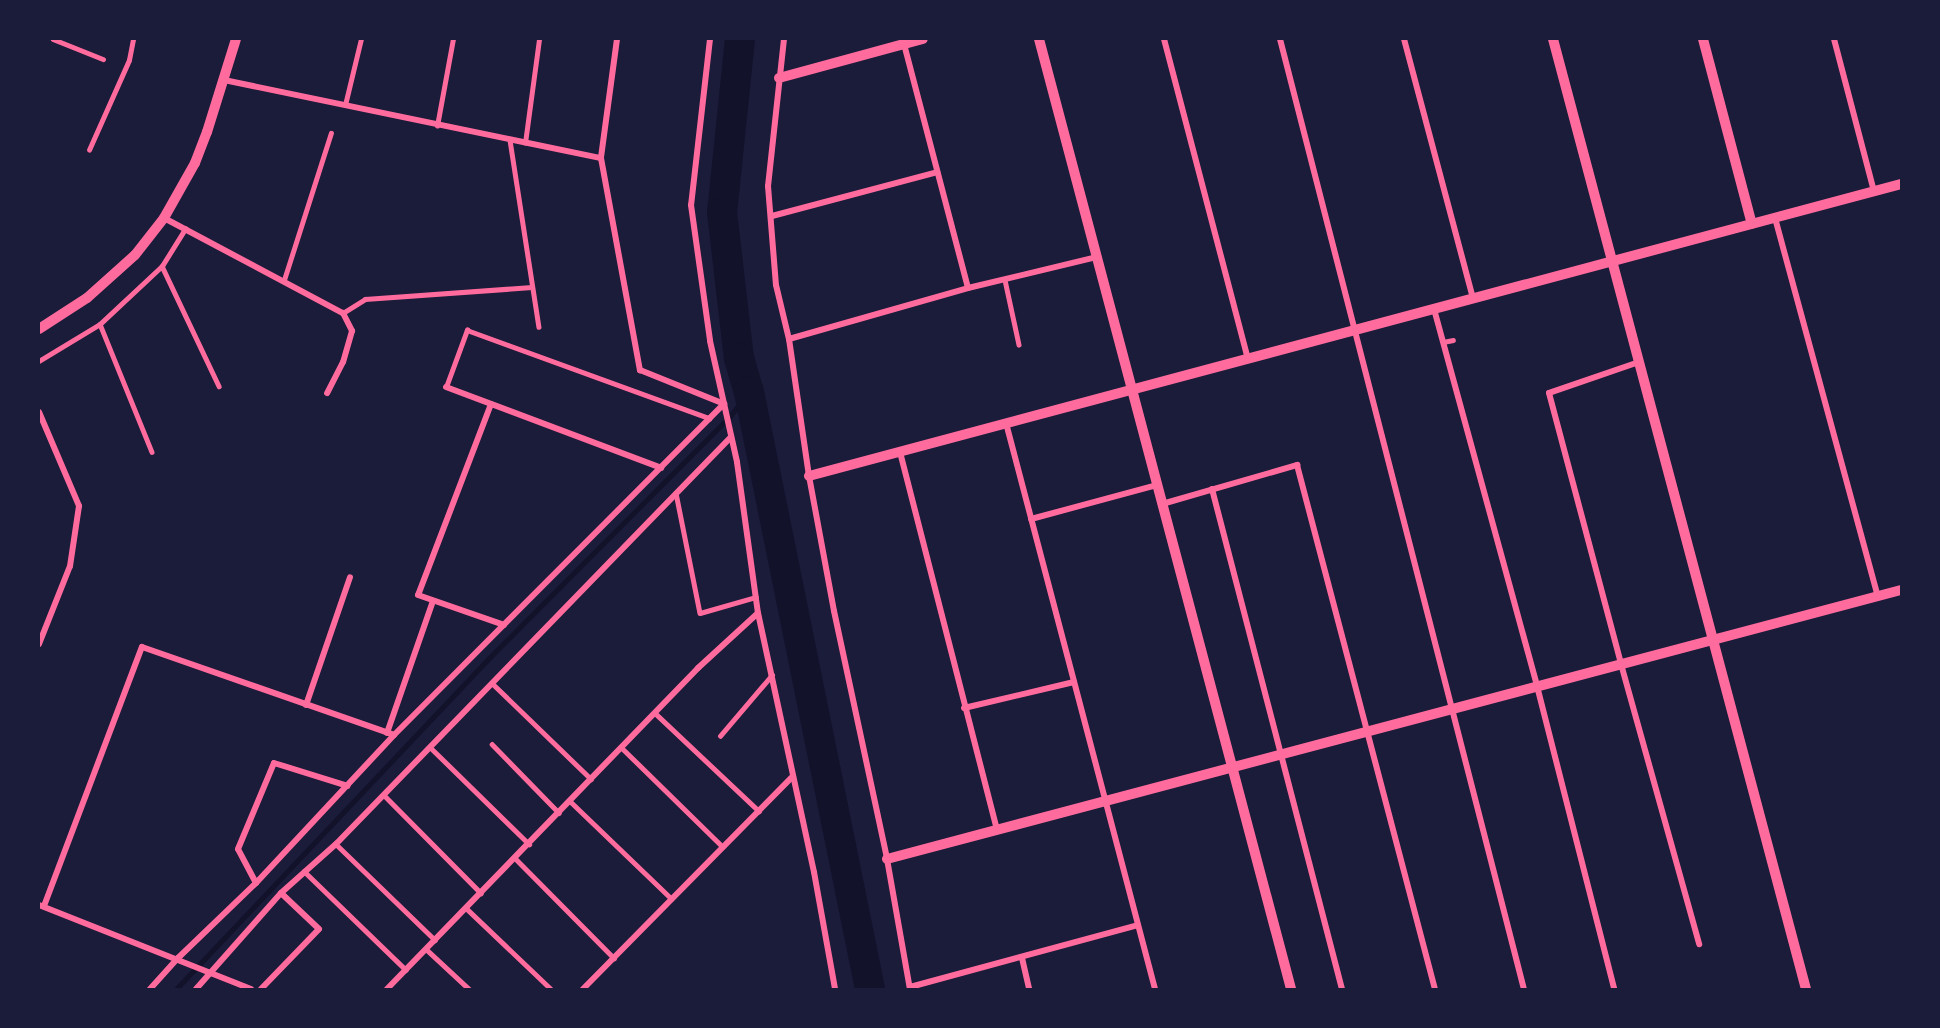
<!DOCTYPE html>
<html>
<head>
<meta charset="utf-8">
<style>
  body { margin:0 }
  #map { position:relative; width:1940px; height:1028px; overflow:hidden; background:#1b1b3a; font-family:"Golos Text",sans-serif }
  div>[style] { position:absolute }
  .stream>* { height:5px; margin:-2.5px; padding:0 2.5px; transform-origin:2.5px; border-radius:2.5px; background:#12122b }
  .river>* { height:30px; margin:-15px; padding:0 15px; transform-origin:15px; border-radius:15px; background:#12122b }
  .service>* { height:4.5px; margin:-2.25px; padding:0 2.25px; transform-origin:2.25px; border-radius:2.25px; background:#ff6b9d }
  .minor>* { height:6px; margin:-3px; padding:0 3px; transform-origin:3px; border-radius:3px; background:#ff6b9d }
  .tertiary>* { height:10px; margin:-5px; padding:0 5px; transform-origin:5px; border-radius:5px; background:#ff6b9d }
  span { translate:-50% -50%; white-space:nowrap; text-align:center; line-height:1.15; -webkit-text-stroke:6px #1b1b3a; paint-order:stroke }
  .frame { position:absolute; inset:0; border:40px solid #1b1b3a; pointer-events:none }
</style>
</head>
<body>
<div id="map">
  <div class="stream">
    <div style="left:176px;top:989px;width:456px;rotate:-46.6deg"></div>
    <div style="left:489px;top:658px;width:342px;rotate:-45.1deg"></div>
    <div style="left:730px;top:416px;width:31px;rotate:-52deg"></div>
  </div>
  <div class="river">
    <div style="left:740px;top:39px;width:174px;rotate:95.9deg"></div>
    <div style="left:722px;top:212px;width:147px;rotate:83.4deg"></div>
    <div style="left:739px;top:358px;width:35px;rotate:74deg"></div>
    <div style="left:749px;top:392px;width:609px;rotate:78.54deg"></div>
  </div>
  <div class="service">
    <div style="left:53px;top:39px;width:54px;rotate:21.8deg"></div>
    <div style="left:345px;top:105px;width:68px;rotate:-76.4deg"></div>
    <div style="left:437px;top:126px;width:88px;rotate:-79.6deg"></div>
    <div style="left:510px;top:140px;width:189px;rotate:81.2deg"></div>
    <div style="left:525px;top:143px;width:105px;rotate:-82.3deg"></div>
    <div style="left:89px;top:150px;width:98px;rotate:-66deg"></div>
    <div style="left:129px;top:60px;width:21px;rotate:-79deg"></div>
    <div style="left:162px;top:266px;width:133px;rotate:64.6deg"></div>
    <div style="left:284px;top:280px;width:154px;rotate:-72.3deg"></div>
    <div style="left:1005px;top:280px;width:66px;rotate:77.8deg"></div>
    <div style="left:343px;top:313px;width:26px;rotate:-32deg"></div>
    <div style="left:365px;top:299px;width:167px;rotate:-4.1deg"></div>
    <div style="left:100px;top:324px;width:138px;rotate:67.9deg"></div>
    <div style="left:1443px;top:342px;width:10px;rotate:-11deg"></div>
    <div style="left:39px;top:361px;width:71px;rotate:-31.2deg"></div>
    <div style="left:100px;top:324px;width:85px;rotate:-43.1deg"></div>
    <div style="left:162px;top:266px;width:44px;rotate:-58.1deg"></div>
    <div style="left:446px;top:387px;width:61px;rotate:-69.8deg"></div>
    <div style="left:467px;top:330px;width:258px;rotate:20deg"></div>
    <div style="left:676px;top:493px;width:122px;rotate:78.7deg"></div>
    <div style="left:700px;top:613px;width:58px;rotate:-15.9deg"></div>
    <div style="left:492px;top:683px;width:138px;rotate:44.1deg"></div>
    <div style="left:655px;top:713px;width:143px;rotate:43.3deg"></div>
    <div style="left:720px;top:736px;width:80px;rotate:-49.6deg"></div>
    <div style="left:492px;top:744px;width:96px;rotate:45.8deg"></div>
    <div style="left:430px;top:747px;width:139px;rotate:44.4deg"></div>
    <div style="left:622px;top:748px;width:141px;rotate:44.4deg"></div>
    <div style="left:384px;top:795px;width:138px;rotate:45.3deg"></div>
    <div style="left:570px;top:801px;width:141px;rotate:43.9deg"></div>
    <div style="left:336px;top:844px;width:138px;rotate:44.1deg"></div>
    <div style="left:515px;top:858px;width:141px;rotate:45.3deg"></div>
    <div style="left:304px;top:871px;width:142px;rotate:44.1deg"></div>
    <div style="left:466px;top:908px;width:117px;rotate:43.6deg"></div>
    <div style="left:426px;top:949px;width:59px;rotate:42.9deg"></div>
  </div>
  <div class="minor">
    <div style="left:617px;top:39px;width:120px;rotate:97.7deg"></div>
    <div style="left:601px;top:158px;width:216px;rotate:79.6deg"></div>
    <div style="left:640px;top:370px;width:91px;rotate:22deg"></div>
    <div style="left:710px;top:39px;width:167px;rotate:96.5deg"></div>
    <div style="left:691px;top:205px;width:137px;rotate:82deg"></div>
    <div style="left:710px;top:341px;width:124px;rotate:77.4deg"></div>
    <div style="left:737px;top:462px;width:152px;rotate:82.1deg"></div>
    <div style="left:758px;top:613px;width:265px;rotate:77.8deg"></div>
    <div style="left:814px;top:872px;width:119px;rotate:79.8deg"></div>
    <div style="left:784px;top:39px;width:148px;rotate:96.2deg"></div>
    <div style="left:768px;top:186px;width:99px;rotate:85.4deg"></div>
    <div style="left:776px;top:285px;width:56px;rotate:76.5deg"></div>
    <div style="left:789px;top:339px;width:138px;rotate:81.7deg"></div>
    <div style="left:809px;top:476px;width:137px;rotate:79.5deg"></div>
    <div style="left:834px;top:611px;width:254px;rotate:77.9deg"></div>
    <div style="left:887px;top:859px;width:132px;rotate:80deg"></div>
    <div style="left:1164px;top:39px;width:331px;rotate:75.3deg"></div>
    <div style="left:1280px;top:39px;width:981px;rotate:75.6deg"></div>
    <div style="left:1404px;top:39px;width:269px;rotate:75.1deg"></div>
    <div style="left:1834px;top:39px;width:158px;rotate:75.3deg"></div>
    <div style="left:904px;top:44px;width:252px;rotate:75.3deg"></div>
    <div style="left:224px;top:80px;width:385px;rotate:11.7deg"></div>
    <div style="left:772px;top:216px;width:171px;rotate:-14.9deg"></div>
    <div style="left:164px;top:218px;width:203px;rotate:28deg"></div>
    <div style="left:343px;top:313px;width:20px;rotate:63deg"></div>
    <div style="left:352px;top:331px;width:32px;rotate:106deg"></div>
    <div style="left:343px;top:362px;width:35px;rotate:117deg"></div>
    <div style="left:1775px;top:218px;width:392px;rotate:74.8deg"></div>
    <div style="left:1434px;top:309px;width:391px;rotate:74.7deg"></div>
    <div style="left:1537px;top:686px;width:313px;rotate:75.7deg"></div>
    <div style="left:789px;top:339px;width:186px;rotate:-15.9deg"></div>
    <div style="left:968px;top:288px;width:133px;rotate:-13.5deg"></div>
    <div style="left:1639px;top:362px;width:95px;rotate:161deg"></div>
    <div style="left:1549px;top:393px;width:280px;rotate:75.1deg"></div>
    <div style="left:1621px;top:664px;width:291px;rotate:74.4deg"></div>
    <div style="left:446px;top:387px;width:230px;rotate:20.6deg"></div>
    <div style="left:491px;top:404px;width:204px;rotate:110.9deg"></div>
    <div style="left:418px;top:595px;width:91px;rotate:19.2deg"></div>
    <div style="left:39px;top:412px;width:102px;rotate:66.9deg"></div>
    <div style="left:79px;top:506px;width:61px;rotate:98.5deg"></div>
    <div style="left:70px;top:566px;width:84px;rotate:111.7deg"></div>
    <div style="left:1006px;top:423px;width:585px;rotate:75.25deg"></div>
    <div style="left:900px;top:452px;width:390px;rotate:75.6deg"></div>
    <div style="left:1212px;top:489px;width:517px;rotate:75.43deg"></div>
    <div style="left:1162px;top:504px;width:141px;rotate:-16.1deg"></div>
    <div style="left:1297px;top:465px;width:542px;rotate:75.25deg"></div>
    <div style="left:1031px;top:519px;width:131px;rotate:-15.1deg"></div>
    <div style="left:306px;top:705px;width:135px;rotate:-71deg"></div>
    <div style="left:964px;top:708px;width:113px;rotate:-13.3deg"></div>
    <div style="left:387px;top:733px;width:140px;rotate:-70.8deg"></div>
    <div style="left:256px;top:883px;width:38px;rotate:-118deg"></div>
    <div style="left:238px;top:849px;width:93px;rotate:-67.3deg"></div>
    <div style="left:274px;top:763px;width:77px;rotate:17.3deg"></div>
    <div style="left:39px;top:905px;width:228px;rotate:21.6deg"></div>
    <div style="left:44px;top:906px;width:277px;rotate:-69.3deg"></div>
    <div style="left:142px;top:647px;width:267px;rotate:19.2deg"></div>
    <div style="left:1022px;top:958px;width:32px;rotate:77deg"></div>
    <div style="left:910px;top:987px;width:236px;rotate:-15.2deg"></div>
    <div style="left:150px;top:989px;width:42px;rotate:-47.9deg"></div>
    <div style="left:178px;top:958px;width:108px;rotate:-43.9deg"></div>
    <div style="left:256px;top:883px;width:202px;rotate:-47deg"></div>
    <div style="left:394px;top:735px;width:467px;rotate:-45.1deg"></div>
    <div style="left:196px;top:989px;width:128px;rotate:-48.5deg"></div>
    <div style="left:281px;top:893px;width:74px;rotate:-41.7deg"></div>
    <div style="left:336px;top:844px;width:567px;rotate:-45.86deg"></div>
    <div style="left:261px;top:989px;width:83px;rotate:-46deg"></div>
    <div style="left:319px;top:929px;width:52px;rotate:-136.5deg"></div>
    <div style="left:387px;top:989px;width:447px;rotate:-45.9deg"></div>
    <div style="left:698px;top:668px;width:81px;rotate:-42.5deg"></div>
    <div style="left:583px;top:989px;width:299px;rotate:-45.4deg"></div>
  </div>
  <div class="tertiary">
    <div style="left:1039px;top:39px;width:983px;rotate:75.14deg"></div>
    <div style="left:1553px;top:39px;width:983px;rotate:75.09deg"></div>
    <div style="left:1703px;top:39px;width:191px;rotate:75.2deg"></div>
    <div style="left:779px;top:78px;width:149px;rotate:-15.2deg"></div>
    <div style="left:39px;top:329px;width:57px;rotate:-32.9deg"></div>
    <div style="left:87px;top:298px;width:64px;rotate:-41.9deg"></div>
    <div style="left:135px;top:255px;width:47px;rotate:-51.9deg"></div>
    <div style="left:164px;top:218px;width:63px;rotate:-60.6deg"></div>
    <div style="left:195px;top:163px;width:33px;rotate:-69deg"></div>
    <div style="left:207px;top:132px;width:97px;rotate:-72.7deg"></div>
    <div style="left:809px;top:476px;width:1130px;rotate:-14.97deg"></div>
    <div style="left:887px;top:859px;width:1049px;rotate:-14.86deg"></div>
  </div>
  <div class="frame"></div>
</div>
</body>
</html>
